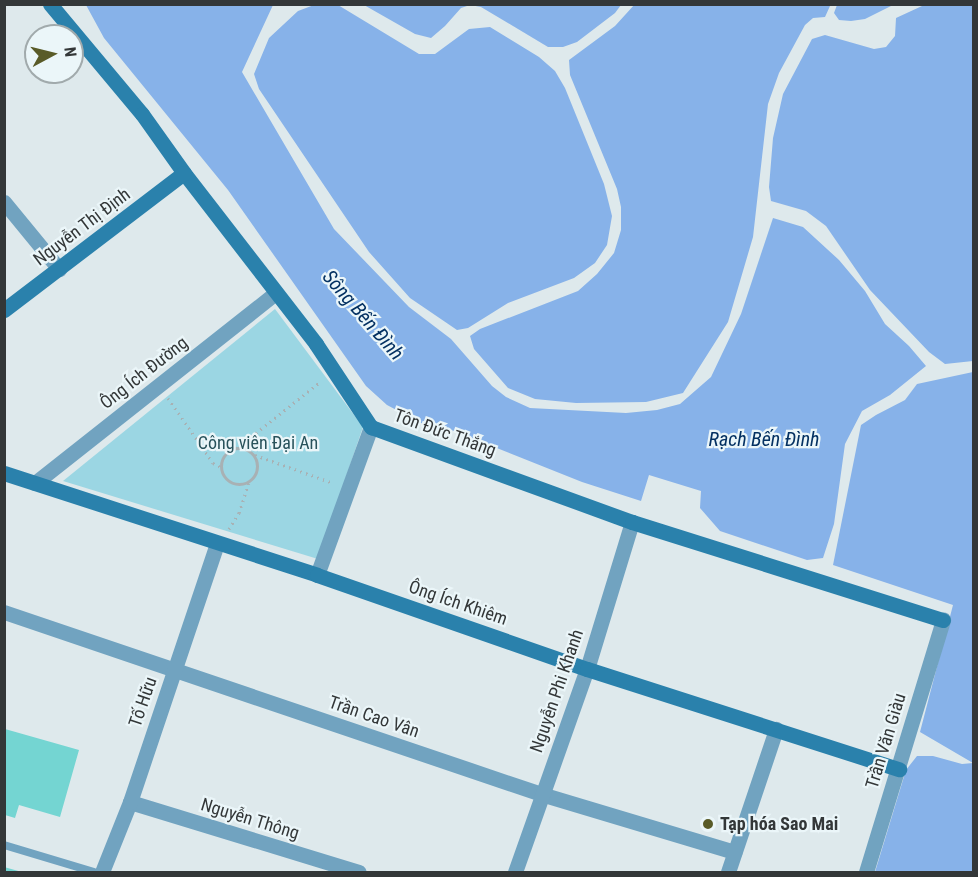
<!DOCTYPE html>
<html>
<head>
<meta charset="utf-8">
<style>
  body { margin:0 }
  #map { position:relative; width:978px; height:877px; overflow:hidden; background:#dee9ec; font-family:"Roboto Condensed",sans-serif }
  div>[style] { position:absolute }
  .green>* { inset:0; background:#9bd6e3 }
  .water>* { inset:0; background:#87b2e9 }
  .building>* { inset:0; background:#74d5d2 }
  .path>* { height:3px; margin-top:-1.5px; transform-origin:0; background:repeating-linear-gradient(90deg,#a8b1b4 0 1.5px,transparent 0 6px) }
  .path>.ring { margin:-1.5px; padding:0; box-sizing:content-box; background:none; border:3px solid #a8b1b4; border-radius:50% }
  .lane>* { height:8px; margin:-4px; padding:0 4px; transform-origin:4px; border-radius:4px; background:#71a3c0 }
  .street>* { height:15px; margin:-7.5px; padding:0 7.5px; transform-origin:7.5px; border-radius:7.5px; background:#71a3c0 }
  .secondary>* { height:15px; margin:-7.5px; padding:0 7.5px; transform-origin:7.5px; border-radius:7.5px; background:#2a81ac }
  .dots>* { width:16px; height:16px; translate:-50% -50%; box-sizing:border-box; border:3px solid #ebf6f9; border-radius:50% }
  span { translate:-50% -50%; white-space:nowrap; text-align:center; line-height:1.15; -webkit-text-stroke:4.5px #ebf6f9; paint-order:stroke }
  .street-label { font-size:18px; color:#333738 }
  .park-label { font-size:18px; color:#28525b }
  .poi-label { font-size:18px; color:#333738; font-weight:700 }
  .left { translate:0 -50%; text-align:left }
  .water-label { font-size:20px; color:#043162; font-style:italic }
  .frame { position:absolute; inset:0; border:6px solid #333738; pointer-events:none }
  .north { position:absolute; left:24px; top:24px; width:60px; height:60px; box-sizing:border-box; background:#ebf6f9; border:2px solid #a1aaac; border-radius:50%; rotate:83deg; font-size:16px; font-weight:700; line-height:24px; text-align:center; color:#333738 }
  .north::after { content:''; display:block; margin:auto; width:21px; height:27px; background:#595b28; clip-path:polygon(50% 0,100% 100%,50% 72%,0 100%) }
</style>
</head>
<body>
<div id="map">
  <div class="green">
    <div style="clip-path:polygon(275px 309px,363px 427px,318px 559px,63px 481px)"></div>
  </div>
  <div class="water">
    <div style="clip-path:polygon(635px 4px,830px 6px,825px 17px,813px 18px,805px 25px,779px 73px,768px 104px,753px 237px,728px 322px,683px 393px,646px 402px,576px 403px,535px 399px,508px 388px,474px 349px,470px 336px,480px 329px,578px 291px,597px 274px,614px 253px,621px 230px,621px 207px,617px 189px,570px 75px,569px 60px,615px 26px)"></div>
    <div style="clip-path:polygon(86px 5px,273px 5px,242px 72px,334px 229px,409px 307px,451px 339px,492px 386px,506px 397px,530px 408px,626px 413px,657px 410px,680px 404px,711px 377px,741px 314px,773px 218px,803px 227px,839px 260px,865px 291px,885px 324px,909px 346px,926px 366px,890px 395px,862px 411px,845px 444px,834px 524px,823px 558px,807px 560px,720px 531px,700px 508px,701px 491px,649px 475px,641px 501px,582px 482px,449px 429px,421px 423px,387px 405px,366px 386px,228px 190px,104px 38px)"></div>
    <div style="clip-path:polygon(314px 5px,338px 5px,419px 54px,435px 54px,469px 29px,490px 27px,539px 57px,555px 71px,565px 88px,604px 184px,612px 216px,607px 245px,595px 263px,574px 278px,508px 303px,468px 328px,457px 330px,410px 298px,369px 252px,259px 89px,254px 74px,269px 38px,298px 11px)"></div>
    <div style="clip-path:polygon(364px 5px,621px 4px,621px 5px,615px 13px,577px 42px,563px 47px,548px 47px,481px 7px,470px 5px,461px 8px,445px 26px,431px 38px,415px 34px)"></div>
    <div style="clip-path:polygon(837px 5px,837px 4px,893px 5px,865px 19px,851px 21px,839px 20px,834px 13px)"></div>
    <div style="clip-path:polygon(974px 5px,973px 361px,945px 364px,929px 352px,870px 290px,826px 226px,806px 211px,771px 201px,769px 187px,773px 138px,783px 94px,812px 39px,825px 35px,874px 49px,886px 47px,895px 36px,896px 18px,922px 6px)"></div>
    <div style="clip-path:polygon(973px 372px,973px 763px,920px 732px,953px 605px,833px 565px,861px 425px,876px 415px,905px 400px,917px 384px)"></div>
    <div style="clip-path:polygon(917px 756px,933px 756px,962px 764px,973px 763px,973px 872px,875px 872px,906px 770px)"></div>
  </div>
  <div class="building">
    <div style="clip-path:polygon(5px 729px,79px 750px,60px 817px,19px 805px,15px 818px,5px 815px)"></div>
    <div style="clip-path:polygon(4px 867px,22px 872px,4px 872px)"></div>
  </div>
  <div class="path">
    <div style="left:168px;top:398px;width:79px;rotate:55.3deg"></div>
    <div style="left:213px;top:463px;width:9px;rotate:27deg"></div>
    <div class="ring" style="left:221px;top:448px;width:33px;height:33px"></div>
    <div style="left:237px;top:448px;width:106px;rotate:-38.5deg"></div>
    <div style="left:255px;top:455px;width:83px;rotate:19.7deg"></div>
    <div style="left:229px;top:529px;width:19px;rotate:-58deg"></div>
    <div style="left:239px;top:513px;width:32px;rotate:-72deg"></div>
  </div>
  <div class="lane">
    <div style="left:4px;top:845px;width:94px;rotate:16.7deg"></div>
  </div>
  <div class="street">
    <div style="left:4px;top:202px;width:87px;rotate:50.6deg"></div>
    <div style="left:35px;top:483px;width:307px;rotate:-38.3deg"></div>
    <div style="left:317px;top:575px;width:158px;rotate:-70deg"></div>
    <div style="left:4px;top:612px;width:567px;rotate:18.72deg"></div>
    <div style="left:541px;top:794px;width:202px;rotate:16.7deg"></div>
    <div style="left:130px;top:802px;width:239px;rotate:17deg"></div>
    <div style="left:102px;top:872px;width:75px;rotate:-68.2deg"></div>
    <div style="left:130px;top:802px;width:273px;rotate:-71.4deg"></div>
    <div style="left:515px;top:872px;width:215px;rotate:-70.5deg"></div>
    <div style="left:587px;top:669px;width:154px;rotate:-73deg"></div>
    <div style="left:728px;top:872px;width:151px;rotate:-71.4deg"></div>
    <div style="left:866px;top:872px;width:264px;rotate:-73deg"></div>
  </div>
  <div class="secondary">
    <div style="left:50px;top:4px;width:143px;rotate:50.1deg"></div>
    <div style="left:142px;top:114px;width:72px;rotate:54.6deg"></div>
    <div style="left:184px;top:173px;width:216px;rotate:52.3deg"></div>
    <div style="left:316px;top:344px;width:100px;rotate:56.5deg"></div>
    <div style="left:371px;top:427px;width:278px;rotate:20deg"></div>
    <div style="left:632px;top:522px;width:326px;rotate:17.5deg"></div>
    <div style="left:4px;top:310px;width:226px;rotate:-37.3deg"></div>
    <div style="left:4px;top:473px;width:329px;rotate:18deg"></div>
    <div style="left:317px;top:575px;width:286px;rotate:19.2deg"></div>
    <div style="left:587px;top:669px;width:328px;rotate:17.8deg"></div>
  </div>
  <div class="dots">
    <div style="left:708px;top:824px;background:#595b28"></div>
  </div>
  <div class="street-label">
    <span style="left:82px;top:227px;rotate:-37deg">Nguyễn Thị Định</span>
    <span style="left:144px;top:373px;rotate:-38deg">Ông Ích Đường</span>
    <span style="left:445px;top:433px;rotate:20deg">Tôn Đức Thắng</span>
    <span style="left:458px;top:603px;rotate:19deg">Ông Ích Khiêm</span>
    <span style="left:557px;top:691px;rotate:-71deg">Nguyễn Phi Khanh</span>
    <span style="left:143px;top:702px;rotate:-71deg">Tố Hữu</span>
    <span style="left:374px;top:717px;rotate:19deg">Trần Cao Vân</span>
    <span style="left:886px;top:741px;rotate:-73deg">Trần Văn Giàu</span>
    <span style="left:250px;top:819px;rotate:17deg">Nguyễn Thông</span>
  </div>
  <div class="park-label">
    <span style="left:258px;top:443px">Công viên Đại An</span>
  </div>
  <div class="poi-label">
    <span class="left" style="left:720px;top:824px">Tạp hóa Sao Mai</span>
  </div>
  <div class="water-label">
    <span style="left:363px;top:315px;rotate:49deg">Sông Bến Đình</span>
    <span style="left:764px;top:439px">Rạch Bến Đình</span>
  </div>
  <div class="frame"></div>
  <div class="north">N</div>
</div>
</body>
</html>
